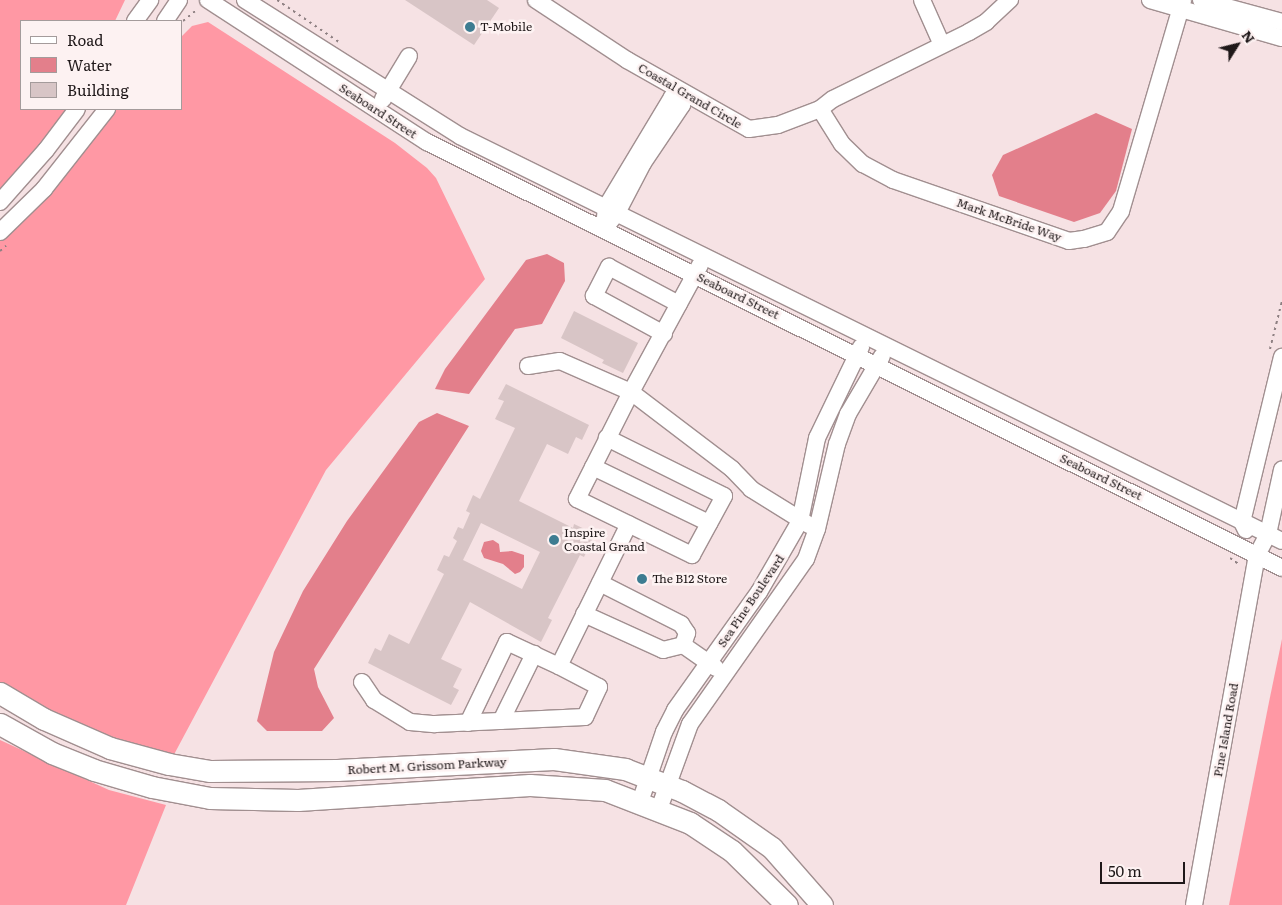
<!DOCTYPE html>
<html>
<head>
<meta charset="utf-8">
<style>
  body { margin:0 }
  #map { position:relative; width:1282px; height:905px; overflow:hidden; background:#f6e2e4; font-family:Literata,serif }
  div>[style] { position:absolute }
  .forest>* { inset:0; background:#ff98a4 }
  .water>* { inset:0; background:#e37f8b }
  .building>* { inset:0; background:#d8c5c6 }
  .path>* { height:2px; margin-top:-1px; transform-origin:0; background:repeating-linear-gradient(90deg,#8e8082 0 2.5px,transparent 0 6.5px) }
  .roads { filter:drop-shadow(1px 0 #a18f90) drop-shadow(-1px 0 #a18f90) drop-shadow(0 1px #a18f90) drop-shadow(0 -1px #a18f90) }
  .minor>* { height:16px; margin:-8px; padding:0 8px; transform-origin:8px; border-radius:8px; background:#fff }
  .major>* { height:21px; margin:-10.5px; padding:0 10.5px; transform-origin:10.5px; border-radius:10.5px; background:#fff }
  .dots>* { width:14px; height:14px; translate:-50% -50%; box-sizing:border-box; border:2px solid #fdf2f2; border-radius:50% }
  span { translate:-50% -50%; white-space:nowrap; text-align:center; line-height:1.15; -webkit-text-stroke:5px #fdf2f2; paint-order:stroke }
  .poi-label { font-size:12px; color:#1f1819 }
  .left { translate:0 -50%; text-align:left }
  .street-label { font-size:12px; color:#1f1819 }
  .legend { position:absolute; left:20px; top:20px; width:162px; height:90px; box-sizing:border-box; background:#fdf2f2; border:1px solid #a49b9b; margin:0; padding:6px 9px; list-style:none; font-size:15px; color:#1f1819 }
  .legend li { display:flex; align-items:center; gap:10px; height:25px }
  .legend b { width:25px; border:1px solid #a49b9b }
  .north { position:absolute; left:1212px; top:20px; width:50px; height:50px; -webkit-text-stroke:4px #fdf2f2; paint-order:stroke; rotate:54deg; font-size:14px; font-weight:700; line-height:20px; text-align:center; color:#1f1819 }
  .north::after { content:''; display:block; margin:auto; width:18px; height:22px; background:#1f1819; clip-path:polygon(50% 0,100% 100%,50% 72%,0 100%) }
  .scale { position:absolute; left:1100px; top:862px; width:85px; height:22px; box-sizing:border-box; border:2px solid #1f1819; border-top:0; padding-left:6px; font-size:15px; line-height:18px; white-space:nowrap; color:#1f1819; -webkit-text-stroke:4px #fdf2f2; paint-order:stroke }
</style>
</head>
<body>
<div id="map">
  <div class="forest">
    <div style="clip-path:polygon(0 0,125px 0,115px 21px,21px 21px,21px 109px,76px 109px,0 203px)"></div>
    <div style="clip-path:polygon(208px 22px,395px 143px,427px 168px,436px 178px,485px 279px,326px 470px,170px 762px,0 690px,0 232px,111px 109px,181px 109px,181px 37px,192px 26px)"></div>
    <div style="clip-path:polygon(1282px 639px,1282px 905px,1229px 905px,1269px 702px)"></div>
    <div style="clip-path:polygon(0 740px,109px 790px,166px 805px,126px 905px,0 905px)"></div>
  </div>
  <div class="water">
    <div style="clip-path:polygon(1096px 113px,1132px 129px,1116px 191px,1100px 213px,1074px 222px,999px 196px,992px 175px,1003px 155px)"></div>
    <div style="clip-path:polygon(547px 254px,564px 263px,565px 281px,542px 324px,515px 329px,469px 394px,435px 389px,445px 369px,526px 260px)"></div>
    <div style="clip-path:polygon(437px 413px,469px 426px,314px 669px,318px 687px,334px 718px,322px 731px,267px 731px,257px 721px,274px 652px,303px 591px,347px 521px,419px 422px)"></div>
    <div style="clip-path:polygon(493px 540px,499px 544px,500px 552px,512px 551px,524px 555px,524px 567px,520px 572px,515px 574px,503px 564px,484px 558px,481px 551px,484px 542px)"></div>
  </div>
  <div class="building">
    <div style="clip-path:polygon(405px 0,487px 0,499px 8px,474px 45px)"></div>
    <div style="clip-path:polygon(574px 311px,638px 343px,623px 373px,602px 363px,604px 360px,561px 338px)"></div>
    <div style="clip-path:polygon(evenodd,506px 384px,589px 425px,582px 440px,576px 437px,568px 454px,547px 444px,519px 501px,573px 528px,574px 524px,595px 534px,584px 557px,580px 555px,548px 618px,552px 620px,541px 642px,470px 602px,441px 659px,462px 669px,453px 687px,459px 690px,451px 705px,368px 663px,375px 648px,381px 651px,389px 634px,409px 644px,444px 574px,437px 570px,444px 555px,449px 557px,457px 541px,453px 538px,458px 527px,463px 529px,470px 513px,466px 511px,473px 495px,480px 499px,515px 428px,495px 419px,504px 401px,498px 399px,506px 384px,481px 523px,540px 552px,522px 589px,463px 560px,481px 523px)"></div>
  </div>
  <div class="path">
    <div style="left:277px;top:0;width:75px;rotate:34.1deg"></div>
    <div style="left:183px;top:21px;width:19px;rotate:-39deg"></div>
    <div style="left:0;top:251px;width:8px;rotate:-40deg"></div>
    <div style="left:1270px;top:349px;width:49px;rotate:-76deg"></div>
    <div style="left:1230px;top:558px;width:12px;rotate:35deg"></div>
  </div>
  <div class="roads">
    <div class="minor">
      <div style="left:208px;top:0;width:261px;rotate:33deg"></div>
      <div style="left:427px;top:142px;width:955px;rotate:26.48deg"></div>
      <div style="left:245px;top:0;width:254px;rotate:32.3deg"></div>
      <div style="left:460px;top:136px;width:916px;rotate:26.23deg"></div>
      <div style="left:536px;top:0;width:109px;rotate:33.4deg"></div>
      <div style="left:627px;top:60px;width:140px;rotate:29.5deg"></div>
      <div style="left:749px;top:129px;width:29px;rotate:-8deg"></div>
      <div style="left:778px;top:125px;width:45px;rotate:-20.9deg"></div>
      <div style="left:820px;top:109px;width:16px;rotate:-38deg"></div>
      <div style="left:833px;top:99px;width:152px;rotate:-26.2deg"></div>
      <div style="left:969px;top:32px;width:20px;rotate:-30deg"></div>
      <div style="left:986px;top:22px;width:33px;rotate:-43deg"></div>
      <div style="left:922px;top:0;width:49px;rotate:66deg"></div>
      <div style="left:1150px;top:0;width:137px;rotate:16.1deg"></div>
      <div style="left:1201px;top:0;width:84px;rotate:15.2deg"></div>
      <div style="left:135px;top:21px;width:26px;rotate:-54deg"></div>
      <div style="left:165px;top:21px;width:25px;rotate:-56deg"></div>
      <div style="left:682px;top:93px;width:12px;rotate:90deg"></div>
      <div style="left:682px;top:105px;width:70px;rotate:123.9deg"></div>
      <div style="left:643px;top:163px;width:56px;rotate:117.5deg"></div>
      <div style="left:617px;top:213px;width:21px;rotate:129deg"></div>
      <div style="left:604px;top:229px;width:22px;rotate:-85deg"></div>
      <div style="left:606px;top:207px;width:128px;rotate:-59deg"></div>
      <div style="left:672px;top:97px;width:11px;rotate:-22deg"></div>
      <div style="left:383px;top:99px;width:50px;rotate:-58.8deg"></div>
      <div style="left:820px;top:109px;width:41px;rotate:57.8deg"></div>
      <div style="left:842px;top:144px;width:29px;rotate:44deg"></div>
      <div style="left:863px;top:164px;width:34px;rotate:28deg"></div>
      <div style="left:893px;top:180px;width:186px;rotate:19.1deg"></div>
      <div style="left:1069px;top:241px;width:15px;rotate:-8deg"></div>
      <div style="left:1084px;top:239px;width:24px;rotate:-17deg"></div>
      <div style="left:1107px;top:232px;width:25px;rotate:-56deg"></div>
      <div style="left:1121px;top:211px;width:220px;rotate:-73.6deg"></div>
      <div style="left:0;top:202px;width:69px;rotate:-48.5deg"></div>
      <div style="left:46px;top:150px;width:51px;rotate:-52.9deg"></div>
      <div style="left:0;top:232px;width:62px;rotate:-44.3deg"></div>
      <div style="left:44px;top:189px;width:102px;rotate:-51.8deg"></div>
      <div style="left:700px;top:265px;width:145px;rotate:118.5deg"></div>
      <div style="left:631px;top:392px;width:127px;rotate:37.3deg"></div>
      <div style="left:732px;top:469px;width:28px;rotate:46deg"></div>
      <div style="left:751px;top:489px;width:68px;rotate:31.8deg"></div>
      <div style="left:664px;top:334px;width:80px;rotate:-151.5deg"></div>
      <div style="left:594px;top:296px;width:33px;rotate:-63deg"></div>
      <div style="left:609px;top:267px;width:79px;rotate:27.9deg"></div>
      <div style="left:528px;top:366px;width:32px;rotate:-9deg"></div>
      <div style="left:560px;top:361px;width:77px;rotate:23.6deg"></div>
      <div style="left:631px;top:392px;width:120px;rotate:116.8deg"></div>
      <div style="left:577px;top:499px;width:128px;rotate:26deg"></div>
      <div style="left:692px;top:555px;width:67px;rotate:-61.5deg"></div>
      <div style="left:724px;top:496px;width:131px;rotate:-153.6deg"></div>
      <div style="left:593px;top:467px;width:129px;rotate:25.8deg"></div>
      <div style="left:1246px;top:530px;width:9px;rotate:-117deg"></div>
      <div style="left:1242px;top:522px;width:170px;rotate:-76.4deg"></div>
      <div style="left:600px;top:583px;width:91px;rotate:26.8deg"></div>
      <div style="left:681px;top:624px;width:11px;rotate:56deg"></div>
      <div style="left:687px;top:633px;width:13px;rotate:108deg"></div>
      <div style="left:584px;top:614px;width:87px;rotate:24.5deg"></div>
      <div style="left:663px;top:650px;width:21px;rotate:-14deg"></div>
      <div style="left:683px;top:645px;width:40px;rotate:34.9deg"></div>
      <div style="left:362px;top:682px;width:22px;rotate:56deg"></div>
      <div style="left:374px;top:700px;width:42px;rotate:31.4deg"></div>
      <div style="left:410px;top:722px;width:25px;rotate:5deg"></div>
      <div style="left:435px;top:724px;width:150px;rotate:-2.7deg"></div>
      <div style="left:585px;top:717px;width:33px;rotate:-65deg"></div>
      <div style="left:599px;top:687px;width:45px;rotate:-152.3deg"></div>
      <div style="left:559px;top:666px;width:158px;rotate:-63.8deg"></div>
      <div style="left:501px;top:721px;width:75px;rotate:-63.8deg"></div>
      <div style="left:468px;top:723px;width:90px;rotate:-64.3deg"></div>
      <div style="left:507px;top:642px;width:57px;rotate:24.8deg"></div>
      <div style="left:640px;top:802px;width:74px;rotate:-71.1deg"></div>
      <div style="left:664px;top:732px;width:25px;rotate:-63deg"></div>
      <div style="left:675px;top:710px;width:145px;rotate:-54.6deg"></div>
      <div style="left:759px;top:592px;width:82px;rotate:-60deg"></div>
      <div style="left:800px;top:521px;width:85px;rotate:-78.4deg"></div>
      <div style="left:817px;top:438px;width:101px;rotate:-64.2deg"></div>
      <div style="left:659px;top:809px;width:90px;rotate:-70deg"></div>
      <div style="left:690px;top:724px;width:202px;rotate:-54.9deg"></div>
      <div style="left:806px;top:559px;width:32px;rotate:-70deg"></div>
      <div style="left:817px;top:529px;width:87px;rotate:-76.8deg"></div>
      <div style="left:837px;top:444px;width:32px;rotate:-70deg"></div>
      <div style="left:848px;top:414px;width:67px;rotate:-59.6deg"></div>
      <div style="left:1194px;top:905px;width:356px;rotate:-79.8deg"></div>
      <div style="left:1257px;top:555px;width:24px;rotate:-62deg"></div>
      <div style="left:1268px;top:534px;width:66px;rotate:-77.7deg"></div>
    </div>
    <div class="major">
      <div style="left:0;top:693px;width:51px;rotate:30.6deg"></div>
      <div style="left:44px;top:719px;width:72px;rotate:23.7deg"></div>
      <div style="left:110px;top:748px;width:61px;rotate:15.2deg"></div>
      <div style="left:169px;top:764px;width:42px;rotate:9.7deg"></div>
      <div style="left:210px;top:771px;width:127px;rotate:-0.5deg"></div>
      <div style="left:337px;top:770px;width:217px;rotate:-2.9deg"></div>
      <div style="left:554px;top:759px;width:72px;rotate:8deg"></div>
      <div style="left:625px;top:769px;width:61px;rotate:21.1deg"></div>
      <div style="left:682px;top:791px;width:41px;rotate:27.8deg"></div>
      <div style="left:718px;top:810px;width:66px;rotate:35.1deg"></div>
      <div style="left:772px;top:848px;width:76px;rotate:48.7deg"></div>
      <div style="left:0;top:724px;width:60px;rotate:29.1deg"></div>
      <div style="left:52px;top:753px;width:45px;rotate:22deg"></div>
      <div style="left:94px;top:770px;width:60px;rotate:16.3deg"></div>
      <div style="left:152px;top:787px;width:59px;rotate:10.7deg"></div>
      <div style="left:210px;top:798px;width:88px;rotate:1.3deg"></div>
      <div style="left:298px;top:800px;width:232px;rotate:-3.7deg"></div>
      <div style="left:530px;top:785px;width:75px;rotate:3.8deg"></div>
      <div style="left:605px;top:790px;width:91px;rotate:21.2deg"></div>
      <div style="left:690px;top:823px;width:50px;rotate:33.7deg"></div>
      <div style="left:732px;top:851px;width:77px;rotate:44.5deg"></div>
    </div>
  </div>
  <div class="dots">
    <div style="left:470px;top:27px;background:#3d7c91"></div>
    <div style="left:554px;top:540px;background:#3d7c91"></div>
    <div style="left:642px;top:579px;background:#3d7c91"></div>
  </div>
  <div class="poi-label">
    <span class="left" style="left:480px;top:27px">T-Mobile</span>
    <span class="left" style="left:564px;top:540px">Inspire<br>Coastal Grand</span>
    <span class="left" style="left:652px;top:579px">The B12 Store</span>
  </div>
  <div class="street-label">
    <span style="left:690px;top:96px;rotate:30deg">Coastal Grand Circle</span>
    <span style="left:378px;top:111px;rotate:33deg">Seaboard Street</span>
    <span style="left:1009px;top:220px;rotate:19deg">Mark McBride Way</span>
    <span style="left:738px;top:296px;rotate:26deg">Seaboard Street</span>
    <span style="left:1101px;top:477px;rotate:26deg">Seaboard Street</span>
    <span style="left:751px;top:601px;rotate:-56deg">Sea Pine Boulevard</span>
    <span style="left:1226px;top:730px;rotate:-80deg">Pine Island Road</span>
    <span style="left:427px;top:766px;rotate:-3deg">Robert M. Grissom Parkway</span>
  </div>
  <ul class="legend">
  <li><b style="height:6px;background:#fff"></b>Road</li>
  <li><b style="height:14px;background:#e37f8b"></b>Water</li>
  <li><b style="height:14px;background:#d8c5c6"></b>Building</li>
  </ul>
  <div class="north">N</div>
  <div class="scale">50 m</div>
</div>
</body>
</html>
